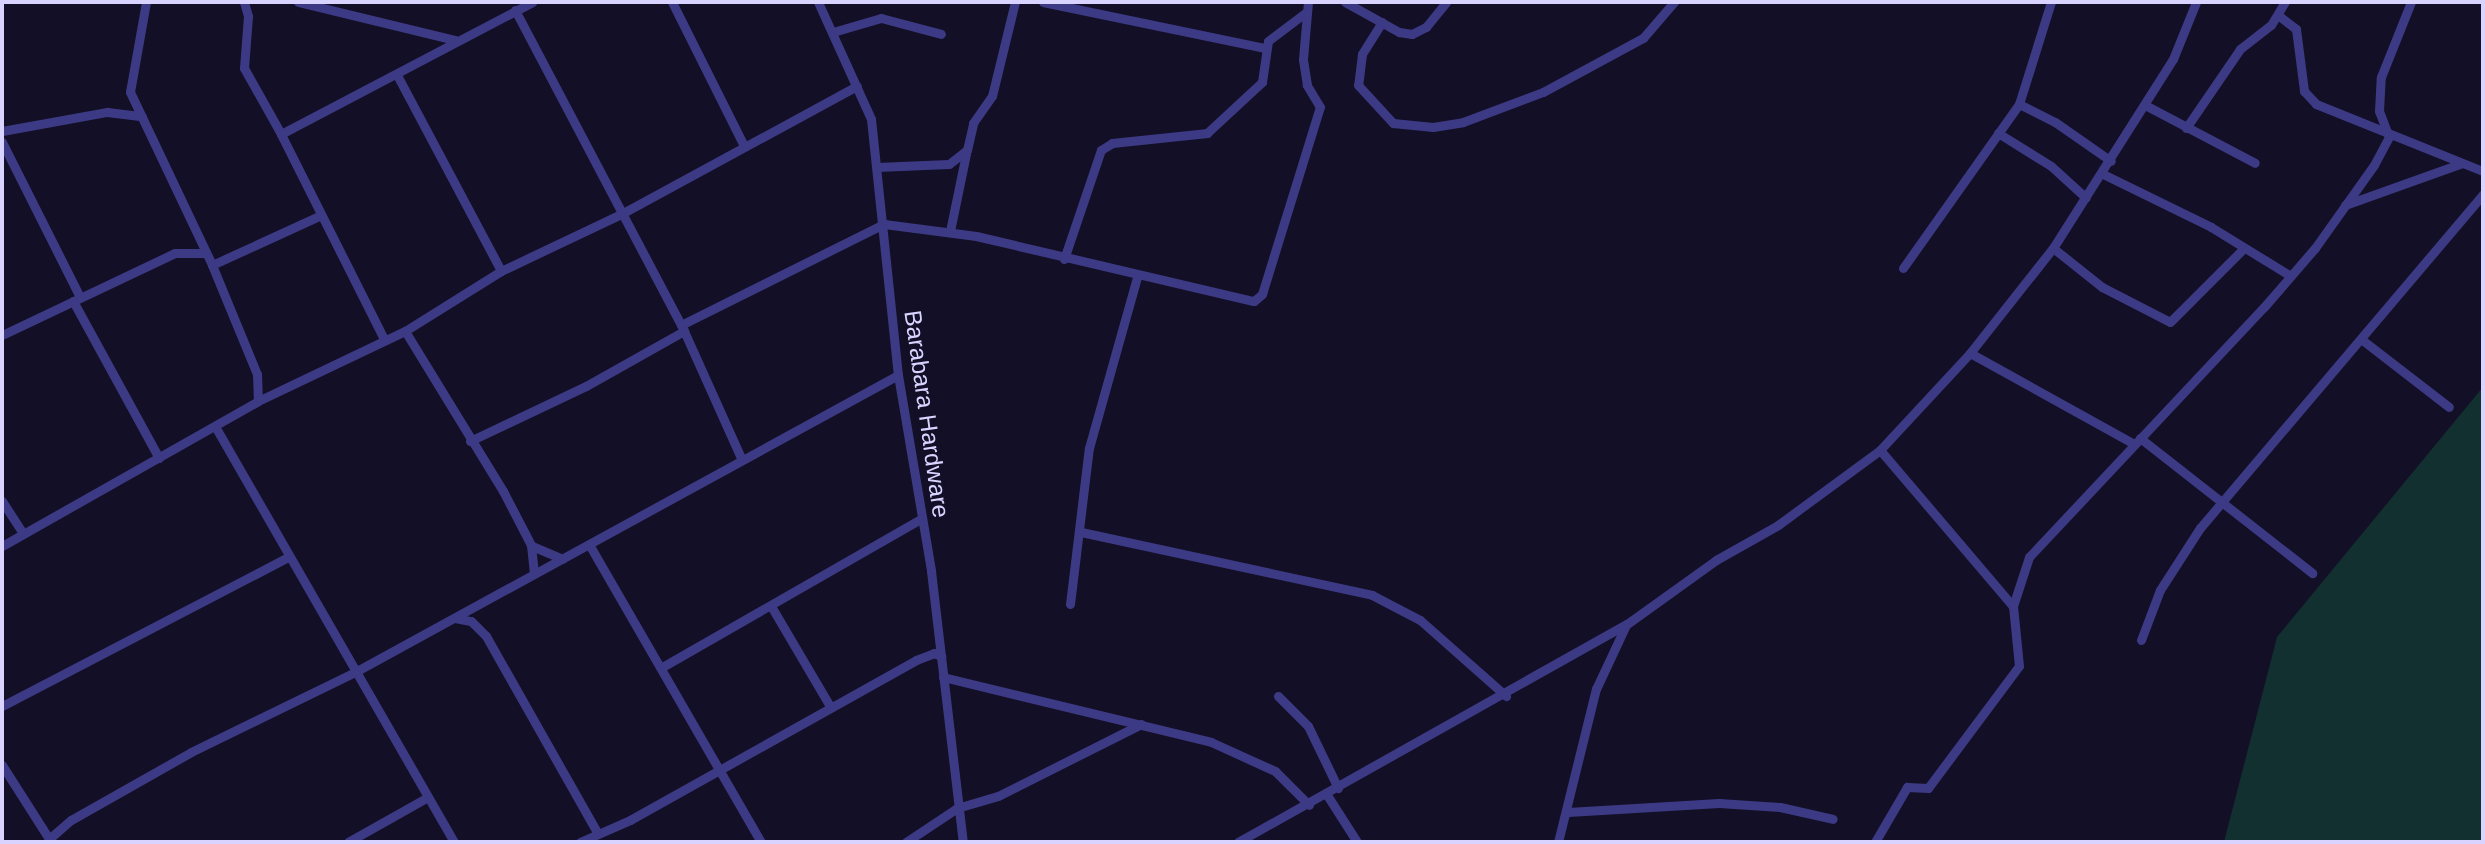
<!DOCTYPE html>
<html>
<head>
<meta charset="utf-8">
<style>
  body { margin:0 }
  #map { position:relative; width:2485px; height:844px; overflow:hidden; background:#130f26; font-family:Arial,sans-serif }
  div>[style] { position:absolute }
  .green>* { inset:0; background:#12302f }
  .minor>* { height:9px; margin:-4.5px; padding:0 4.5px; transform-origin:4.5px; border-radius:4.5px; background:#3d3a85 }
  span { translate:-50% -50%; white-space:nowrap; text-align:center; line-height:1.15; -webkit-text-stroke:7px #130f26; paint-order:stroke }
  .street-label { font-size:24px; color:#d9d4ff }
  .frame { position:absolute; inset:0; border:4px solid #d9d4ff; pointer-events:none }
</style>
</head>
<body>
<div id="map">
  <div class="green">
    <div style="clip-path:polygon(2483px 387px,2483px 842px,2224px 842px,2277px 637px)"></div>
  </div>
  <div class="minor">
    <div style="left:146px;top:2px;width:91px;rotate:100.1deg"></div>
    <div style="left:130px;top:92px;width:191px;rotate:64.6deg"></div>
    <div style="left:212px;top:265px;width:118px;rotate:67.6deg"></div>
    <div style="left:257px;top:374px;width:27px;rotate:88deg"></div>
    <div style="left:244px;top:2px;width:15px;rotate:74deg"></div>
    <div style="left:248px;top:16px;width:52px;rotate:94.4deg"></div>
    <div style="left:244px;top:68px;width:76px;rotate:60.7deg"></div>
    <div style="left:298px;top:2px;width:162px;rotate:13.6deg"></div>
    <div style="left:672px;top:2px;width:159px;rotate:63.4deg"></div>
    <div style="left:818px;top:2px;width:128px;rotate:65.6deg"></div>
    <div style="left:871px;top:119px;width:257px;rotate:84deg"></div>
    <div style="left:898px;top:375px;width:199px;rotate:80.4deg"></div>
    <div style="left:931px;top:571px;width:273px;rotate:83.3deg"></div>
    <div style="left:1043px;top:2px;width:227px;rotate:11.7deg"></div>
    <div style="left:1345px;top:2px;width:62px;rotate:29.1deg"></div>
    <div style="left:1399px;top:32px;width:13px;rotate:9deg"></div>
    <div style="left:1412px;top:34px;width:16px;rotate:-27deg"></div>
    <div style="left:1426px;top:27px;width:32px;rotate:-51deg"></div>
    <div style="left:515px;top:10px;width:363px;rotate:62.2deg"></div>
    <div style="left:684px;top:331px;width:141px;rotate:65.8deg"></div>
    <div style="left:2278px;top:15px;width:23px;rotate:38deg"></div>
    <div style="left:2296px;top:29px;width:63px;rotate:82.6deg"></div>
    <div style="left:2304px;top:91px;width:18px;rotate:47deg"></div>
    <div style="left:2316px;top:104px;width:180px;rotate:21.9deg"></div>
    <div style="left:1382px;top:22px;width:38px;rotate:122deg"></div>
    <div style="left:1362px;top:54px;width:31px;rotate:97deg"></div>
    <div style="left:1358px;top:85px;width:52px;rotate:47.4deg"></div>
    <div style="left:1393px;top:123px;width:40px;rotate:5.7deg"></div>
    <div style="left:1433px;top:127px;width:30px;rotate:-9deg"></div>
    <div style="left:1463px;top:122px;width:85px;rotate:-20.6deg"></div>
    <div style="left:1543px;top:92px;width:114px;rotate:-28.4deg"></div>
    <div style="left:1643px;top:38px;width:48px;rotate:-49.3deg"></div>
    <div style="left:833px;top:32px;width:50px;rotate:-16.3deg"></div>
    <div style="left:881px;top:18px;width:62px;rotate:14.9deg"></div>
    <div style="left:397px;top:75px;width:222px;rotate:62deg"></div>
    <div style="left:2019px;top:104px;width:40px;rotate:26.6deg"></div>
    <div style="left:2055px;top:122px;width:68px;rotate:34.9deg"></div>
    <div style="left:2145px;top:105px;width:124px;rotate:27.8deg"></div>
    <div style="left:2186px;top:128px;width:96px;rotate:-55.6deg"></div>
    <div style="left:2240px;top:49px;width:39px;rotate:-38deg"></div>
    <div style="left:2271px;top:25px;width:27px;rotate:-59deg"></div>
    <div style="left:2px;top:131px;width:107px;rotate:-10.3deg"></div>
    <div style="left:107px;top:112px;width:35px;rotate:7deg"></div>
    <div style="left:1998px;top:133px;width:62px;rotate:31.9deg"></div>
    <div style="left:2051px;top:166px;width:47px;rotate:42.4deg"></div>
    <div style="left:2px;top:142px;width:174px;rotate:63.3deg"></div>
    <div style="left:877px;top:167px;width:72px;rotate:-2.4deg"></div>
    <div style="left:949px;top:164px;width:23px;rotate:-38deg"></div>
    <div style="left:967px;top:150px;width:28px;rotate:-77deg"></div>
    <div style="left:973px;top:123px;width:33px;rotate:-55deg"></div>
    <div style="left:992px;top:96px;width:97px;rotate:-76.3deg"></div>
    <div style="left:2103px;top:174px;width:120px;rotate:26.1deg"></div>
    <div style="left:2211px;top:227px;width:92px;rotate:31.6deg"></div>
    <div style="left:2345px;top:205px;width:124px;rotate:-19.7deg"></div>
    <div style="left:950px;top:231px;width:79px;rotate:-78.3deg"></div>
    <div style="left:2053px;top:248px;width:63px;rotate:38.5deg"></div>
    <div style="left:2102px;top:287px;width:76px;rotate:27.2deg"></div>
    <div style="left:2170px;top:322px;width:103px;rotate:-45deg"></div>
    <div style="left:1064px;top:259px;width:115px;rotate:-71.3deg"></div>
    <div style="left:1101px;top:150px;width:13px;rotate:-32deg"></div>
    <div style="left:1112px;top:143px;width:96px;rotate:-6deg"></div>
    <div style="left:1207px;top:133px;width:75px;rotate:-42.8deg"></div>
    <div style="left:1262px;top:82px;width:41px;rotate:-81.7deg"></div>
    <div style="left:1268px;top:41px;width:46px;rotate:-37.1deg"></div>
    <div style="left:212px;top:265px;width:118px;rotate:-24.6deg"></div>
    <div style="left:1903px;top:268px;width:201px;rotate:-54.7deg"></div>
    <div style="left:2019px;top:104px;width:107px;rotate:-72.6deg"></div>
    <div style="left:73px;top:301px;width:179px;rotate:61.3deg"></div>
    <div style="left:681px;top:325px;width:227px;rotate:-26.5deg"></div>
    <div style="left:884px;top:224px;width:93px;rotate:7.4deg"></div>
    <div style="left:976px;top:236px;width:285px;rotate:13.2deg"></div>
    <div style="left:1254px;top:301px;width:11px;rotate:-41deg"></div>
    <div style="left:1262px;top:294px;width:196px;rotate:-72.8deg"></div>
    <div style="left:1320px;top:107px;width:26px;rotate:-121deg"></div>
    <div style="left:1307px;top:85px;width:26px;rotate:-99deg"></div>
    <div style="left:1303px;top:59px;width:57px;rotate:-85deg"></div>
    <div style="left:405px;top:331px;width:188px;rotate:58.5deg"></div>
    <div style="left:503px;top:491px;width:61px;rotate:62.6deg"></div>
    <div style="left:531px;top:545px;width:28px;rotate:84deg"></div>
    <div style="left:2px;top:335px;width:191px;rotate:-25.4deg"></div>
    <div style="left:175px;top:253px;width:31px"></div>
    <div style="left:384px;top:339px;width:229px;rotate:-116.7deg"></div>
    <div style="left:281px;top:134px;width:284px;rotate:-27.7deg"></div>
    <div style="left:2361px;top:339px;width:111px;rotate:37.7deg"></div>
    <div style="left:1970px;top:353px;width:188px;rotate:29deg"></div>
    <div style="left:216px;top:428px;width:478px;rotate:60.1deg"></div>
    <div style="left:2140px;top:438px;width:219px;rotate:38.1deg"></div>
    <div style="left:470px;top:441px;width:128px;rotate:-25.4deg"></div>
    <div style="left:586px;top:386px;width:112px;rotate:-29.3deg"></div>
    <div style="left:1880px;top:450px;width:205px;rotate:49.6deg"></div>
    <div style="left:2px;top:501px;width:38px;rotate:57deg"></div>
    <div style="left:1081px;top:532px;width:298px;rotate:12.2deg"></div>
    <div style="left:1372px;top:595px;width:54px;rotate:27.5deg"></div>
    <div style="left:1420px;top:620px;width:115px;rotate:41.5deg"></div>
    <div style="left:2px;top:546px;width:294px;rotate:-29.5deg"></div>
    <div style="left:258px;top:401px;width:163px;rotate:-25.5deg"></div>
    <div style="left:405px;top:331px;width:113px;rotate:-32deg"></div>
    <div style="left:501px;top:271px;width:135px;rotate:-25.4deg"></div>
    <div style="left:623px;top:213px;width:266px;rotate:-28.5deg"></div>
    <div style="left:532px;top:546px;width:33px;rotate:23deg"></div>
    <div style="left:590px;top:546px;width:342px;rotate:60deg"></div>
    <div style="left:1070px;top:604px;width:157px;rotate:-83.1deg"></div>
    <div style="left:1089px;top:448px;width:178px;rotate:-74.3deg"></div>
    <div style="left:771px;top:606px;width:118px;rotate:59.5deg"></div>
    <div style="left:455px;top:618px;width:16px;rotate:11deg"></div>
    <div style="left:471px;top:621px;width:21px;rotate:45deg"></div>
    <div style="left:486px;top:636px;width:225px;rotate:60.5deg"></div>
    <div style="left:2141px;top:640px;width:53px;rotate:-69.2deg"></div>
    <div style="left:2160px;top:590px;width:74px;rotate:-57.2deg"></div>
    <div style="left:2200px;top:528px;width:438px;rotate:-49.7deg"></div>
    <div style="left:664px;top:666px;width:296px;rotate:-29.8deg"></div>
    <div style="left:943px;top:677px;width:276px;rotate:13.6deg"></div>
    <div style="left:1211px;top:742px;width:70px;rotate:24.4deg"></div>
    <div style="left:1275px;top:771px;width:48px;rotate:45deg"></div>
    <div style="left:1278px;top:696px;width:42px;rotate:45deg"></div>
    <div style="left:1308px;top:726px;width:69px;rotate:64.2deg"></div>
    <div style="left:2px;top:706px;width:322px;rotate:-27.5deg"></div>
    <div style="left:2px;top:765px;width:91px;rotate:57.5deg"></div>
    <div style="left:1327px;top:795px;width:56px;rotate:57.4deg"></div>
    <div style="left:1568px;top:812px;width:151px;rotate:-3.4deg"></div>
    <div style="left:1719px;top:803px;width:61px;rotate:3.8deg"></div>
    <div style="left:1780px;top:807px;width:54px;rotate:12.8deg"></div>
    <div style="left:49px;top:839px;width:29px;rotate:-41deg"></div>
    <div style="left:71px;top:820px;width:138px;rotate:-29.5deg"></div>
    <div style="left:191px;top:752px;width:182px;rotate:-26deg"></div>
    <div style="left:355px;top:672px;width:619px;rotate:-28.68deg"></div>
    <div style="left:348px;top:842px;width:90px;rotate:-29.4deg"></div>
    <div style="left:580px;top:842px;width:55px;rotate:-23.7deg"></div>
    <div style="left:630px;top:820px;width:328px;rotate:-29.2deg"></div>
    <div style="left:916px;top:660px;width:19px;rotate:-21deg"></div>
    <div style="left:934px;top:653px;width:8px;rotate:23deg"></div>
    <div style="left:906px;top:842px;width:61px;rotate:-33.7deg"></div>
    <div style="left:957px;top:808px;width:43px;rotate:-16.3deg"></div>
    <div style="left:998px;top:796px;width:160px;rotate:-26.7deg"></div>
    <div style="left:1238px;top:842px;width:446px;rotate:-29.3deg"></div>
    <div style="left:1627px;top:624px;width:110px;rotate:-35.7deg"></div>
    <div style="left:1716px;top:560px;width:71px;rotate:-29.4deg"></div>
    <div style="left:1778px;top:525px;width:127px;rotate:-36.3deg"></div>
    <div style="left:1880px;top:450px;width:132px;rotate:-47.1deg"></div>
    <div style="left:1970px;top:353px;width:134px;rotate:-51.7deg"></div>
    <div style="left:2053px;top:248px;width:224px;rotate:-57.6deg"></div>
    <div style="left:2173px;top:59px;width:61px;rotate:-68deg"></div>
    <div style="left:1558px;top:842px;width:158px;rotate:-76.1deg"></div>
    <div style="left:1596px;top:689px;width:71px;rotate:-64.9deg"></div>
    <div style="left:1875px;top:842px;width:64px;rotate:-59.8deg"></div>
    <div style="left:1907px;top:787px;width:21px;rotate:3deg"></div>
    <div style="left:1928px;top:788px;width:152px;rotate:-53.3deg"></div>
    <div style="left:2019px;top:666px;width:60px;rotate:-95.7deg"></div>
    <div style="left:2013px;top:606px;width:52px;rotate:-71.9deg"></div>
    <div style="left:2029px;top:557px;width:343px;rotate:-46.8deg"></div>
    <div style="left:2264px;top:307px;width:78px;rotate:-49.2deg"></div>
    <div style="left:2315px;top:248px;width:102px;rotate:-54.6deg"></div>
    <div style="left:2374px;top:165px;width:32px;rotate:-62deg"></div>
    <div style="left:2389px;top:137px;width:28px;rotate:-111deg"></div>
    <div style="left:2379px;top:111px;width:34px;rotate:-87deg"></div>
    <div style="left:2381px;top:77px;width:81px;rotate:-68.2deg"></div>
  </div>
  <div class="street-label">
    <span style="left:927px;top:414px;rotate:82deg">Barabara Hardware</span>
  </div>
  <div class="frame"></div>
</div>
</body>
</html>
